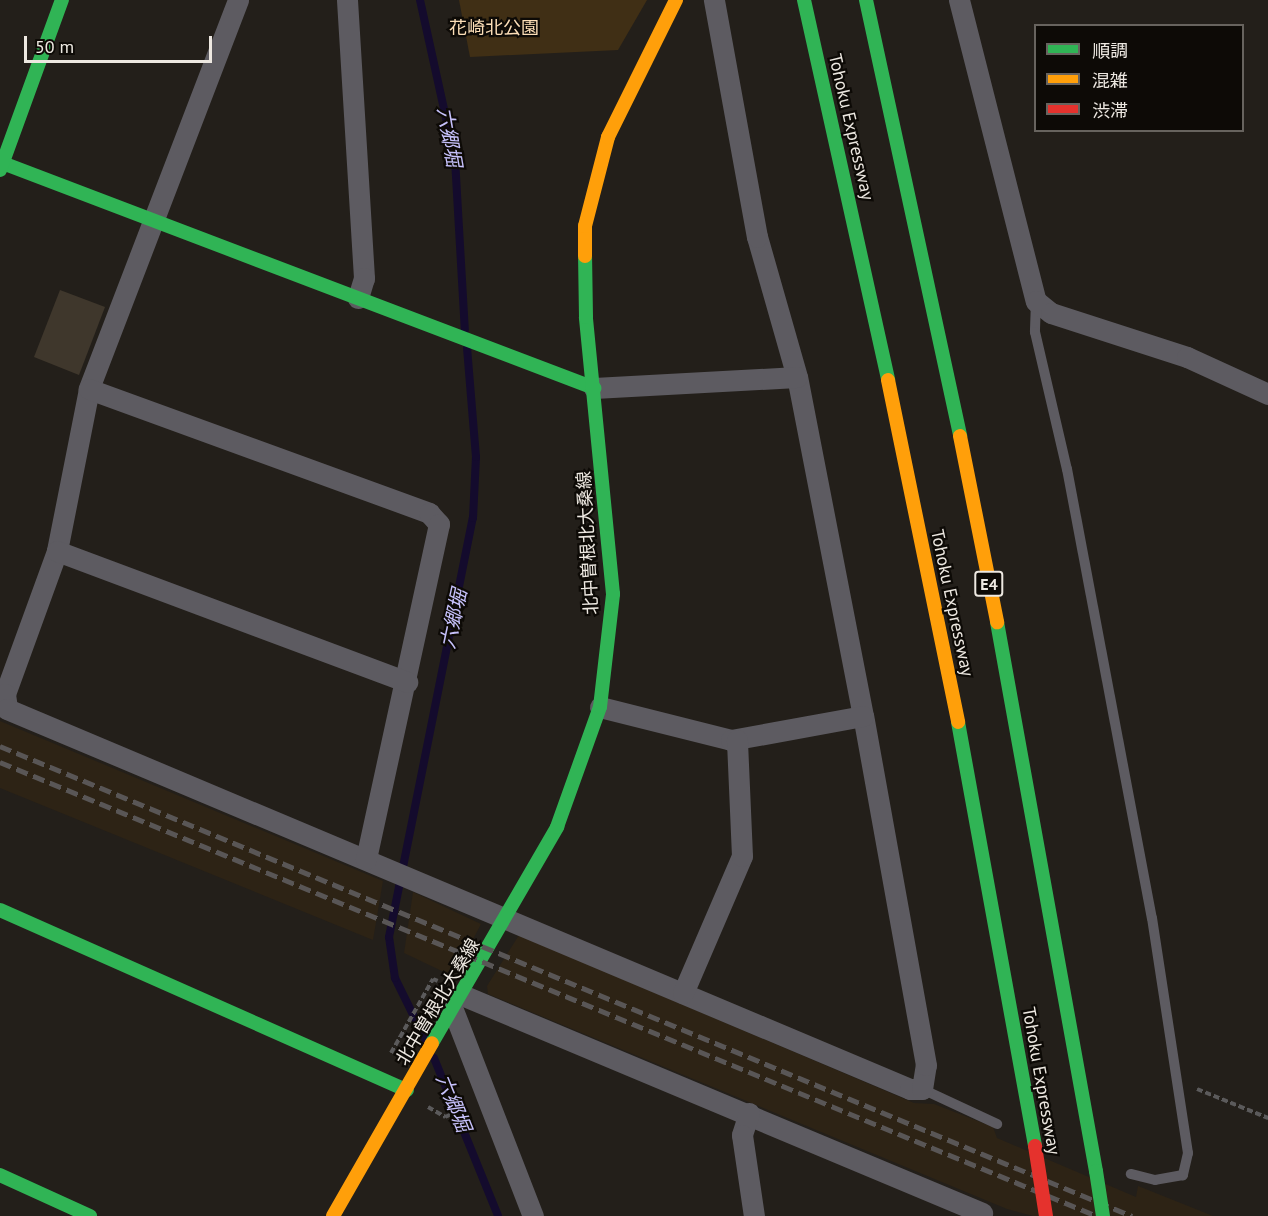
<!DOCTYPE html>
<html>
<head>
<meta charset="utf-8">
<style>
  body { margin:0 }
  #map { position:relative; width:1268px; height:1216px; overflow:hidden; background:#231f1a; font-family:"PT Sans","Noto Sans JP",sans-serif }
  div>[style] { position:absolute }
  .built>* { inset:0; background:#2d2315 }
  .green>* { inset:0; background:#402f15 }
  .stream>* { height:8px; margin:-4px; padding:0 4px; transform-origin:4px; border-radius:4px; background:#140b2d }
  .building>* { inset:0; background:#3f372c }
  .path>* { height:4px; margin-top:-2px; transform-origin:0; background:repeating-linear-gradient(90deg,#5b5a5b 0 6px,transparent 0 9px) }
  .lane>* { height:10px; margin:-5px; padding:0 5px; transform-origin:5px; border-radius:5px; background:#5d5b61 }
  .street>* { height:21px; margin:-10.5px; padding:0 10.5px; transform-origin:10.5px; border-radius:10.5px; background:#5d5b61 }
  .fast>* { height:14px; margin:-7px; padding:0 7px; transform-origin:7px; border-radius:7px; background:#30b455 }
  .slow>* { height:14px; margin:-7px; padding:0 7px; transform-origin:7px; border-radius:7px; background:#ff9f0a }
  .rail>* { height:4.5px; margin-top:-2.25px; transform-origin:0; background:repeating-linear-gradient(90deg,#595656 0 12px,transparent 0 18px) }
  .fast-bridge>* { height:14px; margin:-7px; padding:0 7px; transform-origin:7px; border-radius:7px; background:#30b455 }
  .jam-bridge>* { height:14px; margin:-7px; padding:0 7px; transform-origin:7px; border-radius:7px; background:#e5322d }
  span { translate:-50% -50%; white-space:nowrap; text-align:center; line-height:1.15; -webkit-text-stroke:4.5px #0d0a06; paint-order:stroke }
  .shield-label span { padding:2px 4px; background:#0d0a06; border:2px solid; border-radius:4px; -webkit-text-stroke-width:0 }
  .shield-label { font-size:16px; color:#ede8e1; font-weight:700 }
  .park-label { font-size:18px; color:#fcdeb7 }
  .street-label { font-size:18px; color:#ede8e1 }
  .water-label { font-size:20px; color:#c6c1fb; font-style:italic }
  .legend { position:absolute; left:1034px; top:24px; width:210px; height:108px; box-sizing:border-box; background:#0d0a06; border:2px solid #67635e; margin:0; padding:8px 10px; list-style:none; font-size:18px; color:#ede8e1 }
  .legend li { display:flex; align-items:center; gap:12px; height:30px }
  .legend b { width:30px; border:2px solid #67635e }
  .scale { position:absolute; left:24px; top:36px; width:188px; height:27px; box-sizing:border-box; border:3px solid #ede8e1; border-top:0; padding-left:8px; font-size:18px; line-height:21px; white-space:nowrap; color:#ede8e1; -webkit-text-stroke:4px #0d0a06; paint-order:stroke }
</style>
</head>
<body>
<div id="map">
  <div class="built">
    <div style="clip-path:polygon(0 721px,383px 881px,373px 940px,0 788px)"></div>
    <div style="clip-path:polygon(413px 892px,481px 924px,457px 970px,446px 973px,404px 953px)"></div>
    <div style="clip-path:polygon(519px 935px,914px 1103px,934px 1104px,993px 1127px,997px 1138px,1136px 1197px,1138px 1186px,1213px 1216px,1033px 1216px,1007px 1209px,488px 994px,487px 986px)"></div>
  </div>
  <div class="green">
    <div style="clip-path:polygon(459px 0,647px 0,618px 50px,470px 57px)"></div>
  </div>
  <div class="stream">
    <div style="left:420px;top:0;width:163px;rotate:77.6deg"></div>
    <div style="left:455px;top:159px;width:171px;rotate:86.7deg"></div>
    <div style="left:425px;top:1039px;width:68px;rotate:-116.2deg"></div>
    <div style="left:395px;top:978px;width:41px;rotate:-98.3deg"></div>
    <div style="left:389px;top:937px;width:427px;rotate:-78.7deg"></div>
    <div style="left:473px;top:518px;width:61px;rotate:-87.2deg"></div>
    <div style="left:476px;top:457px;width:109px;rotate:-94.7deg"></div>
    <div style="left:434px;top:1058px;width:170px;rotate:67.9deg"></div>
  </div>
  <div class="building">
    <div style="clip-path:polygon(60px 290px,105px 307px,79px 375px,34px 357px)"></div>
  </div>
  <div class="path">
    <div style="left:391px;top:1053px;width:85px;rotate:-60.4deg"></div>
    <div style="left:433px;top:979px;width:5px;rotate:22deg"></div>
    <div style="left:1197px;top:1089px;width:77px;rotate:22.2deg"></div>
    <div style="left:428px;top:1107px;width:20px;rotate:30deg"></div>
    <div style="left:445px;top:1117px;width:23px;rotate:-23deg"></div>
  </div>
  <div class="lane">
    <div style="left:1036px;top:301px;width:31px;rotate:92deg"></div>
    <div style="left:1035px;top:332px;width:141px;rotate:76.9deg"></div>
    <div style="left:1067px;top:469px;width:457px;rotate:79.3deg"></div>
    <div style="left:1152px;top:918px;width:238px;rotate:81.3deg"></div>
    <div style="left:1188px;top:1153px;width:23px;rotate:103deg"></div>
    <div style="left:1183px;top:1175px;width:28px;rotate:170deg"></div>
    <div style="left:1155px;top:1180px;width:25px;rotate:-166deg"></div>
    <div style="left:922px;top:1089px;width:83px;rotate:25deg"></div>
  </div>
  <div class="street">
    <div style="left:238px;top:0;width:417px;rotate:111deg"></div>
    <div style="left:89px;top:389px;width:165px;rotate:101.2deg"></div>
    <div style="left:57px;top:551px;width:152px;rotate:110deg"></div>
    <div style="left:5px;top:694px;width:15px;rotate:82deg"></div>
    <div style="left:7px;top:709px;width:980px;rotate:22.82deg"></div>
    <div style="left:910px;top:1089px;width:12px"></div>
    <div style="left:922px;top:1089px;width:24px;rotate:-81deg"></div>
    <div style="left:926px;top:1065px;width:355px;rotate:-100.2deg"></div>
    <div style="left:863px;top:716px;width:345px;rotate:-101deg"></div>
    <div style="left:797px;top:377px;width:146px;rotate:-105.9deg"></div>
    <div style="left:757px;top:237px;width:241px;rotate:-100.3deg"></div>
    <div style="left:347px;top:0;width:279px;rotate:86.5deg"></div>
    <div style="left:364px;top:278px;width:21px;rotate:107deg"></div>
    <div style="left:959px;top:0;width:311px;rotate:75.7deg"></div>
    <div style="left:1036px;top:301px;width:19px;rotate:39deg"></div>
    <div style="left:1051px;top:313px;width:143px;rotate:17.9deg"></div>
    <div style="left:1187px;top:357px;width:89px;rotate:24.6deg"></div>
    <div style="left:594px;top:388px;width:203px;rotate:-3.1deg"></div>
    <div style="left:89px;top:389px;width:362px;rotate:20deg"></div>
    <div style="left:429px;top:513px;width:15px;rotate:48deg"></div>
    <div style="left:439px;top:524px;width:343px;rotate:102.3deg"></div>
    <div style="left:57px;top:551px;width:374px;rotate:20.5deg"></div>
    <div style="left:600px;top:707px;width:135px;rotate:14.1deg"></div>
    <div style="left:731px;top:740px;width:134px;rotate:-10.3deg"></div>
    <div style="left:683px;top:993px;width:149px;rotate:-66.7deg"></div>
    <div style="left:742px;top:856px;width:116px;rotate:-92.5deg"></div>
    <div style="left:462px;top:995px;width:564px;rotate:22.74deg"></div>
    <div style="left:453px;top:1010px;width:221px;rotate:68.8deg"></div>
    <div style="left:749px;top:1113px;width:23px;rotate:108deg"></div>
    <div style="left:742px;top:1135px;width:82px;rotate:81.6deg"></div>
  </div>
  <div class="fast">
    <div style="left:804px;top:0;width:389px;rotate:77.5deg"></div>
    <div style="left:866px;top:0;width:446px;rotate:77.8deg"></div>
    <div style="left:0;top:162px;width:636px;rotate:20.83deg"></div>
    <div style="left:0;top:170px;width:181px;rotate:-70deg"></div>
    <div style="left:997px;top:622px;width:558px;rotate:79.78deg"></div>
    <div style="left:958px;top:722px;width:431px;rotate:79.7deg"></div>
    <div style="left:0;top:910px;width:445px;rotate:23.9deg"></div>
    <div style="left:432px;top:1043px;width:250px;rotate:-59.9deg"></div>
    <div style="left:557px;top:827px;width:127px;rotate:-70.3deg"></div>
    <div style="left:600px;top:707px;width:114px;rotate:-83.4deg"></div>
    <div style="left:613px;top:594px;width:278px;rotate:-95.6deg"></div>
    <div style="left:586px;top:317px;width:61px;rotate:-90.9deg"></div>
    <div style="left:0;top:1175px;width:99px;rotate:24.5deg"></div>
  </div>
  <div class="slow">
    <div style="left:585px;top:256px;width:30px;rotate:-90deg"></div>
    <div style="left:585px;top:226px;width:92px;rotate:-75.5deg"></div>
    <div style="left:608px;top:137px;width:153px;rotate:-63.6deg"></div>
    <div style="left:888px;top:380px;width:349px;rotate:78.4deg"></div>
    <div style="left:960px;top:436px;width:190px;rotate:78.7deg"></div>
    <div style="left:333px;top:1216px;width:199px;rotate:-60.2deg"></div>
  </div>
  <div class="rail">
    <div style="left:0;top:746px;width:1226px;rotate:22.55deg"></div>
    <div style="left:0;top:762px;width:1187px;rotate:22.48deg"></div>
  </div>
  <div class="fast-bridge">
    <div style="left:1096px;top:1171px;width:46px;rotate:81.2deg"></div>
  </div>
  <div class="jam-bridge">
    <div style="left:1035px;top:1146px;width:71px;rotate:81.1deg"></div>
  </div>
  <div class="shield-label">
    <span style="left:989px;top:584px">E4</span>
  </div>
  <div class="park-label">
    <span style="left:494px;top:28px">花崎北公園</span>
  </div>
  <div class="street-label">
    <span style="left:851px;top:127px;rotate:77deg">Tohoku Expressway</span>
    <span style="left:588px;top:543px;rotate:-93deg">北中曽根北大桑線</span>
    <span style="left:952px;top:603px;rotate:78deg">Tohoku Expressway</span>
    <span style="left:438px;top:1002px;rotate:-59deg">北中曽根北大桑線</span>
    <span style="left:1041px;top:1081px;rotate:80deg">Tohoku Expressway</span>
  </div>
  <div class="water-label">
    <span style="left:449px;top:137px;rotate:80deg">六郷堀</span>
    <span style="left:454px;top:619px;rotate:-78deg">六郷堀</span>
    <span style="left:453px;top:1103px;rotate:68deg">六郷堀</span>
  </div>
  <ul class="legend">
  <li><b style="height:8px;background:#30b455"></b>順調</li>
  <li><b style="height:8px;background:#ff9f0a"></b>混雑</li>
  <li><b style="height:8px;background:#e5322d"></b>渋滞</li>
  </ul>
  <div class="scale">50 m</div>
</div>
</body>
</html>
